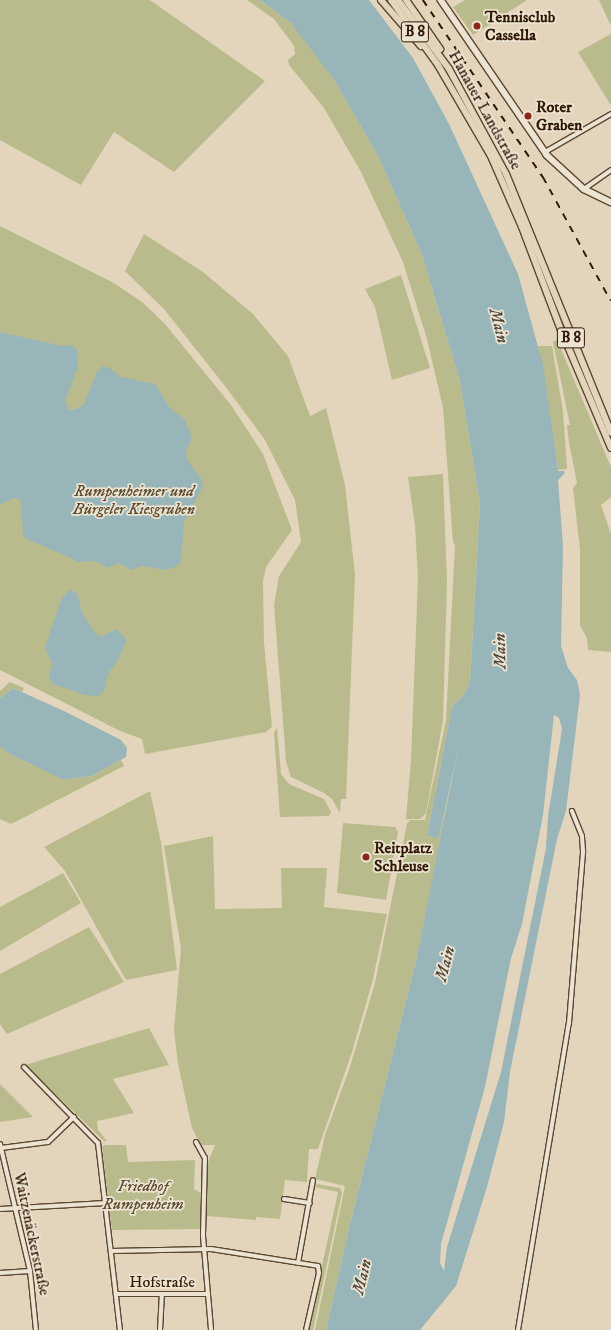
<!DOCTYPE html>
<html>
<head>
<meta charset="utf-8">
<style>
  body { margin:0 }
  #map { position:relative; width:611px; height:1330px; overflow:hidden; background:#e2d5bb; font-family:"IM FELL DW Pica",serif }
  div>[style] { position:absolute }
  .green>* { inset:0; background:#babb8c }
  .water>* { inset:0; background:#98b6b9 }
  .roads { filter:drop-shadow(1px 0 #5d4731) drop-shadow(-1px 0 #5d4731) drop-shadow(0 1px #5d4731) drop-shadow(0 -1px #5d4731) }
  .street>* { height:4px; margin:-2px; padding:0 2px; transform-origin:2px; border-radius:2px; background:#ece4d3 }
  .secondary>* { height:5.5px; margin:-2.75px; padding:0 2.75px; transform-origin:2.75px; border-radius:2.75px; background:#ece4d3 }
  .primary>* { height:6px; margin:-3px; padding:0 3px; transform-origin:3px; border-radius:3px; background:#e2d5bb }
  .rail>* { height:1.5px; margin-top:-0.75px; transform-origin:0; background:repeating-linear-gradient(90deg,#311803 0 7px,transparent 0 14px) }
  .dots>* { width:11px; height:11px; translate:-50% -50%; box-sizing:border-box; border:2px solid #ece4d3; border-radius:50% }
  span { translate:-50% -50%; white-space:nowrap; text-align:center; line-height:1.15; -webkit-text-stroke:3.5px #ece4d3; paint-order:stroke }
  .shield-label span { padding:1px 3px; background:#ece4d3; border:1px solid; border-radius:3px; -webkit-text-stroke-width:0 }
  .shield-label { font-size:15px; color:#311803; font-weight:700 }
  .poi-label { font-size:16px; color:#311803; font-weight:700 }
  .left { translate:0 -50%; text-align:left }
  .street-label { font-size:16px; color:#311803 }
  .park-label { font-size:16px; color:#5a492c; font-style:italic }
  .water-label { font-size:17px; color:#50473a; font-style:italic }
</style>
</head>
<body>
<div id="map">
  <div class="green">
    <div style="clip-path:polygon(0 0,150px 0,265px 81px,174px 172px,114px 132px,81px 185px,0 140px)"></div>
    <div style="clip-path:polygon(247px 0,260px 0,291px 23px,303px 37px,334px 80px,378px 156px,422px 255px,460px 381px,480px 503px,470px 683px,463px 696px,452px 706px,427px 836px,439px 838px,454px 773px,416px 961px,350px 1224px,326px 1330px,315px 1330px,345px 1186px,315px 1179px,325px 1135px,350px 1067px,375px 983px,407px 824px,410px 820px,425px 820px,446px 720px,455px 545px,453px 542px,443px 408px,427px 339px,403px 262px,361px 172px,324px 108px,289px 65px,288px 60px,295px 54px,294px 46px,274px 19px)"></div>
    <div style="clip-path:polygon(465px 0,527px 0,473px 35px,453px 7px)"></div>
    <div style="clip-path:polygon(599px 0,611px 0,611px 26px)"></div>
    <div style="clip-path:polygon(611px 34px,611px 104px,610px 104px,578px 52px)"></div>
    <div style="clip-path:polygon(0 226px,114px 283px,142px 302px,165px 324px,231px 405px,263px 454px,292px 530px,266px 567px,263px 581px,264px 643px,272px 727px,266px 732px,145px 754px,142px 739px,118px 730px,0 670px)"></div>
    <div style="clip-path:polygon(144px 234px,203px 272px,253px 314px,288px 356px,310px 416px,326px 408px,345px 485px,355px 575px,346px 799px,341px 799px,340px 813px,332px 799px,324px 793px,291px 777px,286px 761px,274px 605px,279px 576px,301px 542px,295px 500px,265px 440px,225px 386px,164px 309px,125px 271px)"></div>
    <div style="clip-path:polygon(401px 275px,430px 368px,392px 380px,375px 307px,365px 289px)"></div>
    <div style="clip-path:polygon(557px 340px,611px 467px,611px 497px,601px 505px,611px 534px,611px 652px,588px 650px,587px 638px,580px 626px,580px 550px,573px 488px,577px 483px,569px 443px,567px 425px,570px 425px,553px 342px)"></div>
    <div style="clip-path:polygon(538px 346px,552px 346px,563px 411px,567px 469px,558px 470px)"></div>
    <div style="clip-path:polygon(443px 474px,447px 582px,443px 721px,426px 813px,420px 819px,406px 819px,411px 760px,418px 578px,415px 525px,408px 477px)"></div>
    <div style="clip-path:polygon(10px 682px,24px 688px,22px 692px,13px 688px,0 698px,0 691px)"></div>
    <div style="clip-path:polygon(277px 727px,281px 774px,289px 784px,324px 799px,331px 812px,329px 816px,280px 817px,274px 733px)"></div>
    <div style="clip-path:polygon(0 747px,30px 764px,69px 779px,92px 776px,121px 760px,124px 766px,11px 824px,0 819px)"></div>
    <div style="clip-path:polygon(150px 791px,161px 842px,177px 970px,126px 980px,65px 871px,44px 847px)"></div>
    <div style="clip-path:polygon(343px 823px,395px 827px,398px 832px,386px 900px,337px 893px)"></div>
    <div style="clip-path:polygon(213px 836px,215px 909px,282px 908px,281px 868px,327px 868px,324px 907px,387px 914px,372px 983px,352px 1052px,318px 1149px,309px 1149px,307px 1182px,285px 1180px,280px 1219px,256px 1217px,256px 1220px,206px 1216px,208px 1162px,215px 1145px,201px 1145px,192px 1128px,178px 1064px,174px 1030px,181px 948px,164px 846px)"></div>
    <div style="clip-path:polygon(63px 873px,81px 903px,0 951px,0 907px)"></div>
    <div style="clip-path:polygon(89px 927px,124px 982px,7px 1034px,0 1024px,0 974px)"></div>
    <div style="clip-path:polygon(149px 1028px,169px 1065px,113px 1079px,134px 1113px,97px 1121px,98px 1130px,107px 1141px,104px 1141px,25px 1065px)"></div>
    <div style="clip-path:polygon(0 1084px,33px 1117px,0 1122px)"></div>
    <div style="clip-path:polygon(105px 1145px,126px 1145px,128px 1162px,195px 1160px,194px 1189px,201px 1193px,200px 1229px,112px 1230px,102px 1147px)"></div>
    <div style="clip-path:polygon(316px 1184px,340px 1188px,342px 1193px,313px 1330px,308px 1330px,338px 1192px,315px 1187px)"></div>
  </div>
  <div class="water">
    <div style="clip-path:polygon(evenodd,260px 0,369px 0,413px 58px,449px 124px,518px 274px,543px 365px,558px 471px,564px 471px,565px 473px,558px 480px,563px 546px,561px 646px,568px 668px,577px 680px,580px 695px,566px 811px,557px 839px,510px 1072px,504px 1122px,487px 1187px,456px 1286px,420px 1330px,326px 1330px,350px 1224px,416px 961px,459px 744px,439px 838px,427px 836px,452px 706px,463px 696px,470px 683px,480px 503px,460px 381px,422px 255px,378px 156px,334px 80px,291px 23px,260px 0,554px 715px,559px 718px,562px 729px,548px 816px,546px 848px,501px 1072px,447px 1247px,444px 1271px,440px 1263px,441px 1244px,485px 1087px,511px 958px,522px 924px,543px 815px,554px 715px)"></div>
    <div style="clip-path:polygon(0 332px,62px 346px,71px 345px,77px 349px,78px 367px,65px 401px,68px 409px,76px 410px,84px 404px,97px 372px,103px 366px,110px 368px,121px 377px,155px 384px,170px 408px,185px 420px,192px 438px,186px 451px,188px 461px,202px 480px,203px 486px,184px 522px,181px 561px,177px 566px,166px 570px,141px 566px,132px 570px,119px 563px,108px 568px,95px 561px,79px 562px,23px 537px,21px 500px,14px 498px,0 505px)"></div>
    <div style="clip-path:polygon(69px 590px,77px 593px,82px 613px,96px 634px,101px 637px,116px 629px,127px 640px,115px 665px,109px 672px,104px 691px,98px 696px,85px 695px,53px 684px,49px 677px,52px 663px,45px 647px,61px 600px)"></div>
    <div style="clip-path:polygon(13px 688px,66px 712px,121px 740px,127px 748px,126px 757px,92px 776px,69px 779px,62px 779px,12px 755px,0 747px,0 698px)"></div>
  </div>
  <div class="roads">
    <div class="street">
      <div style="left:545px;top:152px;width:76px;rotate:-29.9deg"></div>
      <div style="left:584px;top:189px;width:33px;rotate:-35deg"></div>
      <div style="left:24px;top:1067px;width:106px;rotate:45.8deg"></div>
      <div style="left:98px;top:1143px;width:188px;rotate:83.3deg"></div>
      <div style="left:196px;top:1142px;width:18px;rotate:61deg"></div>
      <div style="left:205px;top:1158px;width:78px;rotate:91.5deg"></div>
      <div style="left:203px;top:1236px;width:94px;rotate:85.1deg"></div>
      <div style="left:0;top:1144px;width:130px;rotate:76.7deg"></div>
      <div style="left:30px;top:1271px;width:59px;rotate:84.2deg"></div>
      <div style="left:1px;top:1148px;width:47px;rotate:-7.3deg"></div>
      <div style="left:48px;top:1142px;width:36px;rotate:-44deg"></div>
      <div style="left:284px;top:1199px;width:26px;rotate:9deg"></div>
      <div style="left:0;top:1209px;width:106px;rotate:-3.2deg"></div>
      <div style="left:111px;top:1251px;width:100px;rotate:-1.1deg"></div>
      <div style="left:211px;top:1249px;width:108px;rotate:9deg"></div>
      <div style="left:318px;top:1266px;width:7px;rotate:82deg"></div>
      <div style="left:319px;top:1273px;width:58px;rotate:102.8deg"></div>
      <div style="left:298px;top:1263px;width:84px;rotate:-79.8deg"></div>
      <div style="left:0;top:1273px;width:30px;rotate:-4deg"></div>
      <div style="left:116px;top:1294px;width:92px"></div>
      <div style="left:160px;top:1330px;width:36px;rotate:-87deg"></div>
      <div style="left:518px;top:1330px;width:311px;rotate:-80.6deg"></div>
      <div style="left:569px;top:1023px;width:173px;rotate:-85.3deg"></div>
      <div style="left:583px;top:851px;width:15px;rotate:-94deg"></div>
      <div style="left:582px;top:836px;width:27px;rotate:-112deg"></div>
    </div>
    <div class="secondary">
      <div style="left:441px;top:0;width:188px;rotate:55.6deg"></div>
      <div style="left:547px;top:155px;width:50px;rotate:42.6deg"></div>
      <div style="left:584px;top:189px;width:30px;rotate:26deg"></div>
    </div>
    <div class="primary">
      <div style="left:381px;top:0;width:61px;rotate:49deg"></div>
      <div style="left:391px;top:0;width:80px;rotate:54.1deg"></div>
      <div style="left:438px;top:65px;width:105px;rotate:59.8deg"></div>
      <div style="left:491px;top:156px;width:77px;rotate:66.4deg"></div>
      <div style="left:522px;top:227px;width:110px;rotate:69.3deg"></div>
      <div style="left:561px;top:330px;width:128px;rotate:67deg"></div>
      <div style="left:398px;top:0;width:86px;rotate:53.5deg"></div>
      <div style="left:449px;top:69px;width:119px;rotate:61.5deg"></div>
      <div style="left:506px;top:174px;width:279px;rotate:67.9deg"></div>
      <div style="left:406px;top:0;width:60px;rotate:55.2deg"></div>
    </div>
  </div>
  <div class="rail">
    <div style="left:423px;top:0;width:214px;rotate:55.9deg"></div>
    <div style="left:543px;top:177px;width:141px;rotate:61.3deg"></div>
  </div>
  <div class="dots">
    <div style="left:477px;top:26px;background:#8f2418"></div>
    <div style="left:528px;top:116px;background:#8f2418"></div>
    <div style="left:366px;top:857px;background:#8f2418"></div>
  </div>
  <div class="shield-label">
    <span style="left:415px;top:32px">B 8</span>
    <span style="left:571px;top:338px">B 8</span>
  </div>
  <div class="poi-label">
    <span class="left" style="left:485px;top:26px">Tennisclub<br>Cassella</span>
    <span class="left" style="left:536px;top:116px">Roter<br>Graben</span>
    <span class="left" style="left:374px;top:857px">Reitplatz<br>Schleuse</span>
  </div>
  <div class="street-label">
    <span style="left:485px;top:110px;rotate:61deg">Hanauer Landstraße</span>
    <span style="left:32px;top:1234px;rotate:78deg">Waitzenäckerstraße</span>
    <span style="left:162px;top:1282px">Hofstraße</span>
  </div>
  <div class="park-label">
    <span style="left:134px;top:500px">Rumpenheimer und<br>Bürgeler Kiesgruben</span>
    <span style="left:143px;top:1195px">Friedhof<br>Rumpenheim</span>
  </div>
  <div class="water-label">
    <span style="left:498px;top:326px;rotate:76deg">Main</span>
    <span style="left:501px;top:651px;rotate:-91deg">Main</span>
    <span style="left:446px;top:964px;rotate:-75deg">Main</span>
    <span style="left:363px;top:1277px;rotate:-76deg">Main</span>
  </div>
</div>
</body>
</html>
